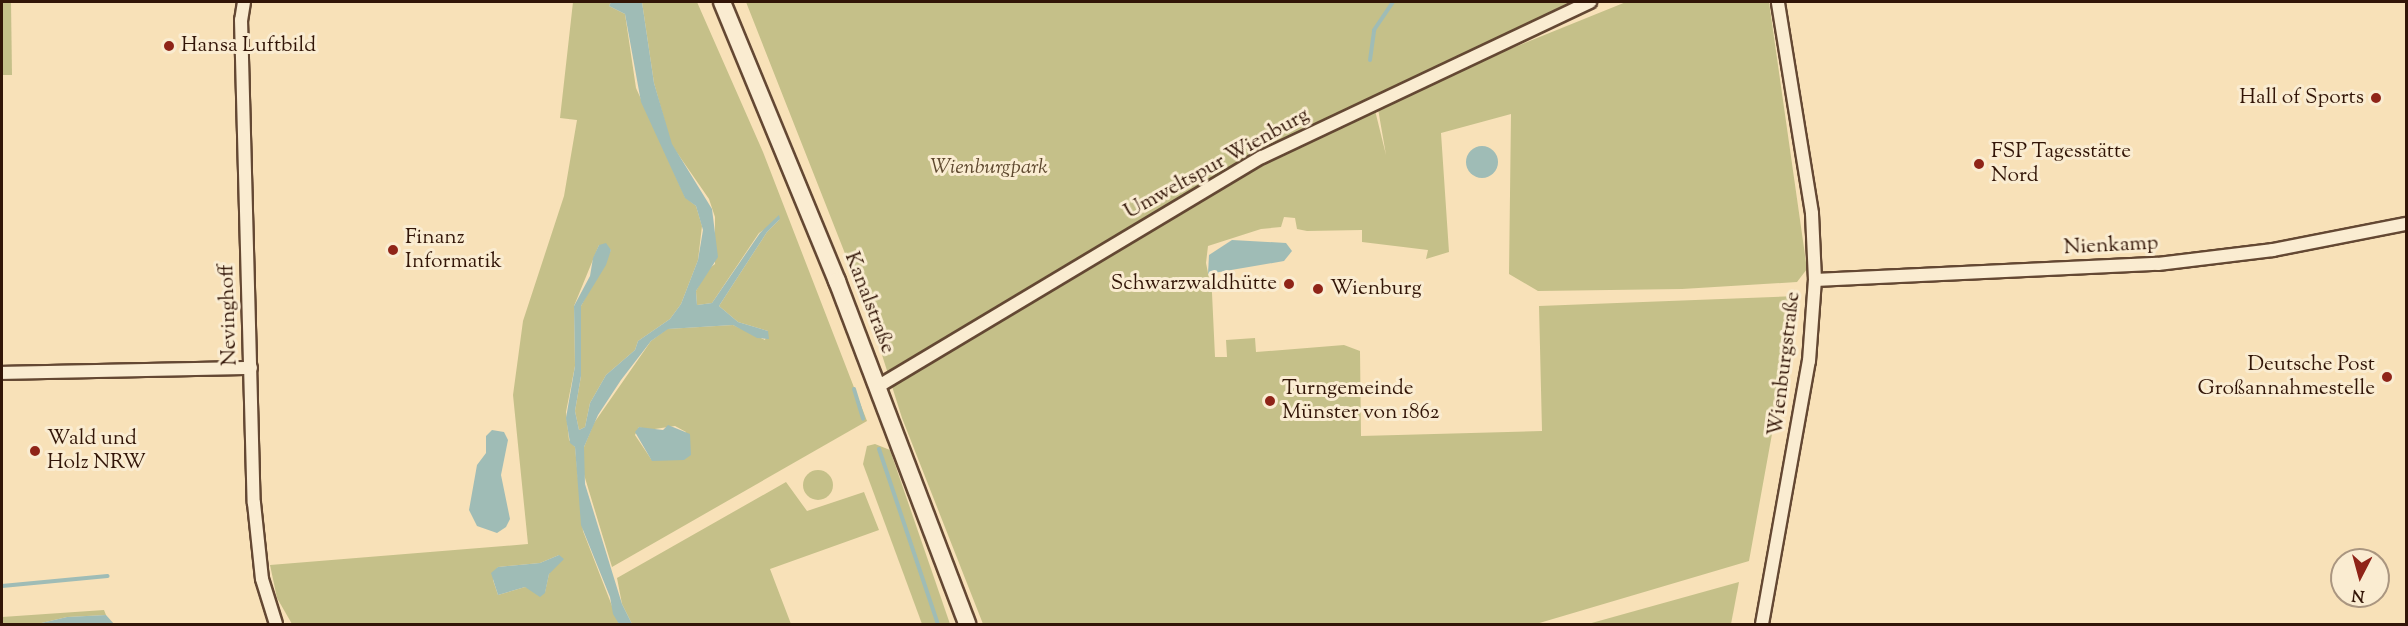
<!DOCTYPE html>
<html>
<head>
<meta charset="utf-8">
<style>
  body { margin:0 }
  #map { position:relative; width:2408px; height:626px; overflow:hidden; background:#f8e1b8; font-family:"Sorts Mill Goudy",serif }
  div>[style] { position:absolute }
  .green>* { inset:0; background:#c5c089 }
  .round { border-radius:50% }
  .water>* { inset:0; background:#9fbcb6 }
  .stream>* { height:4px; margin:-2px; padding:0 2px; transform-origin:2px; border-radius:2px; background:#9fbcb6 }
  .roads { filter:drop-shadow(2px 0 #644833) drop-shadow(-2px 0 #644833) drop-shadow(0 2px #644833) drop-shadow(0 -2px #644833) }
  .minor>* { height:12px; margin:-6px; padding:0 6px; transform-origin:6px; border-radius:6px; background:#faecd1 }
  .secondary>* { height:16px; margin:-8px; padding:0 8px; transform-origin:8px; border-radius:8px; background:#faecd1 }
  .dots>* { width:16px; height:16px; translate:-50% -50%; box-sizing:border-box; border:3px solid #faecd1; border-radius:50% }
  span { translate:-50% -50%; white-space:nowrap; text-align:center; line-height:1.15; -webkit-text-stroke:6px #faecd1; paint-order:stroke }
  .poi-label { font-size:21px; color:#321507 }
  .left { translate:0 -50%; text-align:left }
  .right { translate:-100% -50%; text-align:right }
  .street-label { font-size:21px; color:#321507 }
  .park-label { font-size:21px; color:#5e482e; font-style:italic }
  .frame { position:absolute; inset:0; border:3px solid #321507; pointer-events:none }
  .north { position:absolute; left:2330px; top:548px; width:60px; height:60px; box-sizing:border-box; background:#faecd1; border:2px solid #aa9680; border-radius:50%; rotate:186deg; font-size:16px; font-weight:700; line-height:24px; text-align:center; color:#321507 }
  .north::after { content:''; display:block; margin:auto; width:21px; height:27px; background:#8f2418; clip-path:polygon(50% 0,100% 100%,50% 72%,0 100%) }
</style>
</head>
<body>
<div id="map">
  <div class="green">
    <div style="clip-path:polygon(2px 2px,11px 2px,12px 75px,2px 75px)"></div>
    <div style="clip-path:polygon(evenodd,573px 2px,611px 2px,609px 6px,625px 14px,636px 88px,685px 197px,696px 206px,702px 226px,698px 260px,681px 304px,670px 319px,638px 341px,635px 350px,606px 375px,590px 403px,585px 427px,579px 430px,575px 411px,581px 376px,581px 306px,611px 250px,599px 245px,574px 306px,575px 366px,566px 412px,569px 440px,575px 447px,583px 531px,619px 624px,292px 624px,277px 598px,270px 565px,528px 544px,513px 395px,523px 321px,564px 196px,577px 120px,560px 118px,573px 2px,559px 555px,549px 574px,545px 592px,525px 587px,498px 595px,493px 580px,498px 567px,540px 563px,559px 555px)"></div>
    <div style="clip-path:polygon(evenodd,642px 2px,697px 2px,763px 152px,867px 421px,612px 567px,582px 468px,584px 447px,594px 423px,651px 341px,667px 329px,733px 325px,765px 340px,768px 331px,738px 322px,719px 306px,767px 232px,780px 219px,759px 233px,712px 303px,697px 305px,696px 291px,707px 270px,715px 264px,715px 217px,709px 199px,671px 144px,654px 83px,642px 2px,675px 426px,686px 432px,684px 460px,651px 459px,635px 435px,639px 427px,648px 430px,675px 426px)"></div>
    <div style="clip-path:polygon(746px 2px,1584px 2px,1372px 98px,1386px 155px,1377px 103px,1626px 2px,1769px 2px,1807px 269px,1797px 282px,1682px 289px,1538px 291px,1509px 274px,1511px 114px,1441px 133px,1449px 252px,1426px 259px,1428px 250px,1362px 242px,1362px 230px,1307px 231px,1297px 229px,1295px 218px,1284px 217px,1281px 227px,1261px 229px,1208px 246px,1206px 263px,1212px 293px,1215px 357px,1227px 357px,1226px 340px,1255px 338px,1256px 352px,1344px 345px,1360px 351px,1361px 436px,1542px 431px,1539px 306px,1797px 296px,1749px 561px,1536px 624px,983px 624px,902px 418px,870px 317px)"></div>
    <div style="clip-path:polygon(875px 444px,890px 450px,950px 624px,922px 624px,863px 464px,867px 446px)"></div>
    <div class="round" style="left:803px;top:470px;width:30px;height:30px"></div>
    <div style="clip-path:polygon(786px 482px,807px 511px,864px 492px,879px 530px,770px 569px,791px 624px,632px 624px,622px 604px,617px 578px)"></div>
    <div style="clip-path:polygon(1739px 582px,1731px 624px,1588px 624px)"></div>
    <div style="clip-path:polygon(104px 610px,106px 615px,67px 617px,37px 624px,2px 624px,2px 617px)"></div>
  </div>
  <div class="water">
    <div style="clip-path:polygon(611px 2px,642px 2px,654px 83px,672px 144px,712px 209px,718px 257px,696px 291px,697px 305px,712px 303px,760px 233px,779px 215px,780px 219px,767px 232px,719px 306px,738px 322px,768px 331px,769px 339px,757px 338px,733px 325px,668px 329px,651px 341px,621px 380px,598px 415px,584px 447px,585px 484px,622px 604px,632px 624px,619px 624px,613px 614px,610px 597px,581px 525px,575px 447px,570px 443px,566px 418px,575px 366px,574px 306px,590px 276px,593px 258px,599px 245px,606px 243px,611px 250px,606px 265px,581px 306px,581px 376px,575px 411px,579px 430px,585px 427px,590px 403px,606px 375px,635px 350px,638px 341px,670px 319px,681px 304px,698px 260px,703px 230px,696px 206px,685px 198px,641px 102px,625px 14px,609px 6px)"></div>
    <div class="round" style="left:1466px;top:146px;width:32px;height:32px"></div>
    <div style="clip-path:polygon(1232px 240px,1286px 243px,1292px 251px,1284px 261px,1208px 274px,1209px 255px)"></div>
    <div style="clip-path:polygon(668px 425px,690px 434px,691px 455px,684px 460px,652px 461px,635px 432px,639px 427px,663px 430px)"></div>
    <div style="clip-path:polygon(492px 430px,504px 432px,508px 440px,501px 475px,510px 519px,506px 527px,497px 533px,477px 526px,469px 510px,477px 465px,486px 453px,486px 436px)"></div>
    <div style="clip-path:polygon(559px 555px,564px 559px,549px 574px,545px 593px,540px 597px,525px 587px,498px 595px,491px 573px,498px 567px,540px 563px)"></div>
    <div style="clip-path:polygon(106px 615px,114px 624px,37px 624px,67px 617px)"></div>
  </div>
  <div class="stream">
    <div style="left:1370px;top:60px;width:30px;rotate:-82deg"></div>
    <div style="left:1374px;top:30px;width:34px;rotate:-56deg"></div>
    <div style="left:854px;top:389px;width:31px;rotate:73deg"></div>
    <div style="left:879px;top:449px;width:185px;rotate:71.4deg"></div>
    <div style="left:2px;top:586px;width:106px;rotate:-5.4deg"></div>
  </div>
  <div class="roads">
    <div class="minor">
      <div style="left:244px;top:2px;width:18px;rotate:99deg"></div>
      <div style="left:241px;top:20px;width:483px;rotate:88.5deg"></div>
      <div style="left:254px;top:503px;width:76px;rotate:84deg"></div>
      <div style="left:262px;top:579px;width:47px;rotate:72.7deg"></div>
      <div style="left:1815px;top:280px;width:343px;rotate:-2.7deg"></div>
      <div style="left:2158px;top:264px;width:116px;rotate:-6.9deg"></div>
      <div style="left:2273px;top:250px;width:136px;rotate:-11.1deg"></div>
      <div style="left:2px;top:373px;width:249px;rotate:-1.2deg"></div>
      <div style="left:877px;top:387px;width:448px;rotate:-30.9deg"></div>
      <div style="left:1262px;top:157px;width:363px;rotate:-25.3deg"></div>
      <div style="left:1762px;top:624px;width:267px;rotate:-79.9deg"></div>
      <div style="left:1809px;top:361px;width:81px;rotate:-85.8deg"></div>
      <div style="left:1815px;top:280px;width:67px;rotate:-92.6deg"></div>
      <div style="left:1812px;top:213px;width:214px;rotate:-99.2deg"></div>
    </div>
    <div class="secondary">
      <div style="left:722px;top:2px;width:302px;rotate:67.6deg"></div>
      <div style="left:837px;top:281px;width:367px;rotate:69.2deg"></div>
    </div>
  </div>
  <div class="dots">
    <div style="left:169px;top:46px;background:#8f2418"></div>
    <div style="left:2376px;top:98px;background:#8f2418"></div>
    <div style="left:1979px;top:164px;background:#8f2418"></div>
    <div style="left:393px;top:250px;background:#8f2418"></div>
    <div style="left:1289px;top:284px;background:#8f2418"></div>
    <div style="left:1318px;top:289px;background:#8f2418"></div>
    <div style="left:2387px;top:377px;background:#8f2418"></div>
    <div style="left:1270px;top:401px;background:#8f2418"></div>
    <div style="left:35px;top:451px;background:#8f2418"></div>
  </div>
  <div class="poi-label">
    <span class="left" style="left:181px;top:46px">Hansa Luftbild</span>
    <span class="right" style="left:2364px;top:98px">Hall of Sports</span>
    <span class="left" style="left:1991px;top:164px">FSP Tagesstätte<br>Nord</span>
    <span class="left" style="left:405px;top:250px">Finanz<br>Informatik</span>
    <span class="right" style="left:1277px;top:284px">Schwarzwaldhütte</span>
    <span class="left" style="left:1330px;top:289px">Wienburg</span>
    <span class="right" style="left:2375px;top:377px">Deutsche Post<br>Großannahmestelle</span>
    <span class="left" style="left:1282px;top:401px">Turngemeinde<br>Münster von 1862</span>
    <span class="left" style="left:47px;top:451px">Wald und<br>Holz NRW</span>
  </div>
  <div class="street-label">
    <span style="left:1217px;top:164px;rotate:-29deg">Umweltspur Wienburg</span>
    <span style="left:2111px;top:246px;rotate:-3deg">Nienkamp</span>
    <span style="left:869px;top:303px;rotate:69deg">Kanalstraße</span>
    <span style="left:229px;top:315px;rotate:-92deg">Nevinghoff</span>
    <span style="left:1785px;top:364px;rotate:-83deg">Wienburgstraße</span>
  </div>
  <div class="park-label">
    <span style="left:989px;top:168px">Wienburgpark</span>
  </div>
  <div class="frame"></div>
  <div class="north">N</div>
</div>
</body>
</html>
